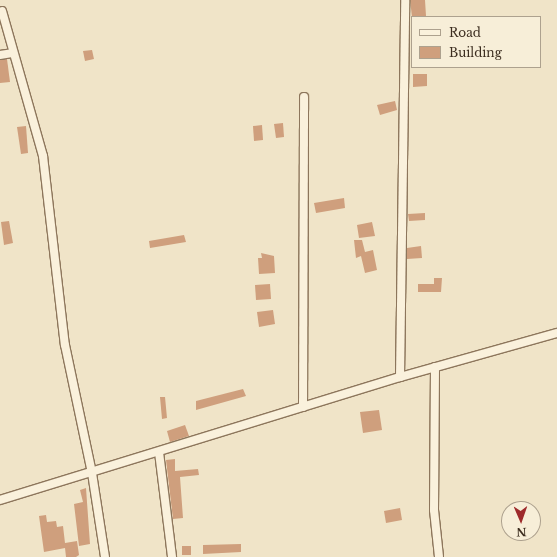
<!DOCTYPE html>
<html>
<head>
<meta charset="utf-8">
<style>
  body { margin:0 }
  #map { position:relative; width:557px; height:557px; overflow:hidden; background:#f0e4c8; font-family:"Libre Baskerville",serif }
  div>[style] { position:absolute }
  .building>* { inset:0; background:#cf9f7d }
  .roads { filter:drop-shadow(1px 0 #8d765c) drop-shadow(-1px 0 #8d765c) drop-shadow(0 1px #8d765c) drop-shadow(0 -1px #8d765c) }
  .minor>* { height:8px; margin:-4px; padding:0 4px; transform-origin:4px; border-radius:4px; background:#faf1dc }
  span { translate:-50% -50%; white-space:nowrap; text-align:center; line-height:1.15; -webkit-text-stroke:3px #f7eed8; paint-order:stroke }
  .legend { position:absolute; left:411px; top:16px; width:130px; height:52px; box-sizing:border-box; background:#f7eed8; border:1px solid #ada18e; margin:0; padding:5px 7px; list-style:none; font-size:12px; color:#3d2e20 }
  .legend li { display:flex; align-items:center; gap:8px; height:20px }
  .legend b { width:20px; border:1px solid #ada18e }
  .north { position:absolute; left:501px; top:501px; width:40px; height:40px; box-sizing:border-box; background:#f7eed8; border:1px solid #ada18e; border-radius:50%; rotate:178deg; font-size:11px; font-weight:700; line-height:16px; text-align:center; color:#3d2e20 }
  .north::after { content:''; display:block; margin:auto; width:14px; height:18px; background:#9e2a2b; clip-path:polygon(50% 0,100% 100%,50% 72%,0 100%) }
</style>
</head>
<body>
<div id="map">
  <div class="building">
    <div style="clip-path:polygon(410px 0,425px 0,426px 16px,412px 17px)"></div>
    <div style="clip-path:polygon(92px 50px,94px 59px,85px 61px,83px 51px)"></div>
    <div style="clip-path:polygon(7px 59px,10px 82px,0 83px,0 60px)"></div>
    <div style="clip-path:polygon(413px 74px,427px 74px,427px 86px,413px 87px)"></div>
    <div style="clip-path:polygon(395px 101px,397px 110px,380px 115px,377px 105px)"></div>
    <div style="clip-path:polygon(283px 123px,284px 137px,276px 138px,274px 124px)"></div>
    <div style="clip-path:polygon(262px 125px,263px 140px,254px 141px,253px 126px)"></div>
    <div style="clip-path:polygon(26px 126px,28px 153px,21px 154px,17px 127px)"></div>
    <div style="clip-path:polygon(344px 198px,345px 208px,316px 213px,314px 203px)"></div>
    <div style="clip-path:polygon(425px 213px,425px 220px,409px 221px,408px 214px)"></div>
    <div style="clip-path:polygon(9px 221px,13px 243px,4px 245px,1px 222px)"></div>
    <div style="clip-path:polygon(372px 222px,375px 236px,359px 238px,357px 225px)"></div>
    <div style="clip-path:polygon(184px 235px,186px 242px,150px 248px,149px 241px)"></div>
    <div style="clip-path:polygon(354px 240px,362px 240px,365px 252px,373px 250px,377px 270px,365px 273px,361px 256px,356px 258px)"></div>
    <div style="clip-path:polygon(421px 246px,422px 258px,407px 259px,407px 248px)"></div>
    <div style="clip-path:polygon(261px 253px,274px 256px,275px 273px,259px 274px,258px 258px,262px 258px)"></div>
    <div style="clip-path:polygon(434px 278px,442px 278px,441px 292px,418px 292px,418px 284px,434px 284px)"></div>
    <div style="clip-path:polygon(270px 284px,271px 299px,256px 300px,255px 285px)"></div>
    <div style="clip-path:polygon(273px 310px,275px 324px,259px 327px,257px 312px)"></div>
    <div style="clip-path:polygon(243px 389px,246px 396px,196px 410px,196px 401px)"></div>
    <div style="clip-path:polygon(160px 397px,165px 397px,167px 418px,162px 419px)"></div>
    <div style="clip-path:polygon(379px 410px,382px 430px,363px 433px,360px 412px)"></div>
    <div style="clip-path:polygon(185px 425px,189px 436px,170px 442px,167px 431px)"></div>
    <div style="clip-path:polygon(175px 459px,175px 471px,198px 469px,199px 475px,180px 477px,183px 518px,173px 519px,166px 460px)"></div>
    <div style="clip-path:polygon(86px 488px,90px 544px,79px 546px,74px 504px,83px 502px,80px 490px)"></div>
    <div style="clip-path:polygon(400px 508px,402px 520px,386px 523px,384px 511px)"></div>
    <div style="clip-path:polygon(46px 515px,47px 522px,56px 521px,57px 527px,63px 526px,65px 543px,77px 541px,79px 555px,76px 557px,66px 557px,65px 548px,44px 552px,39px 516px)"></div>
    <div style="clip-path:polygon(241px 544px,241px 552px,203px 554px,203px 545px)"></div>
    <div style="clip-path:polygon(182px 546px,191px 546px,191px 555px,182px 555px)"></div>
  </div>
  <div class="roads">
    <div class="minor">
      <div style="left:2px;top:11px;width:151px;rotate:74.2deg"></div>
      <div style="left:43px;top:156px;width:190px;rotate:83.4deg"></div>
      <div style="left:65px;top:345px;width:131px;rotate:78.1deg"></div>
      <div style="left:92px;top:473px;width:85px;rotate:81.2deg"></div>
      <div style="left:0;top:55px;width:12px;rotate:-9deg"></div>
      <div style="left:435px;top:367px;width:143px;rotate:90.4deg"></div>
      <div style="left:434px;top:510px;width:47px;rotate:83.9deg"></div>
      <div style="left:400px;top:377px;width:377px;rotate:-89.2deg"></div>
      <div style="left:303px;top:407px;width:310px;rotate:-89.8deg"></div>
      <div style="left:159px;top:452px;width:106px;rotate:82.9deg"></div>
      <div style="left:0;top:500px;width:418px;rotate:-17.1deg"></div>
      <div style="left:400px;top:377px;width:163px;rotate:-15.7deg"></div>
    </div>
  </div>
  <ul class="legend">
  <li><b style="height:5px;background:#faf1dc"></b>Road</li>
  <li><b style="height:11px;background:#cf9f7d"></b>Building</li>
  </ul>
  <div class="north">N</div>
</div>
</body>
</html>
